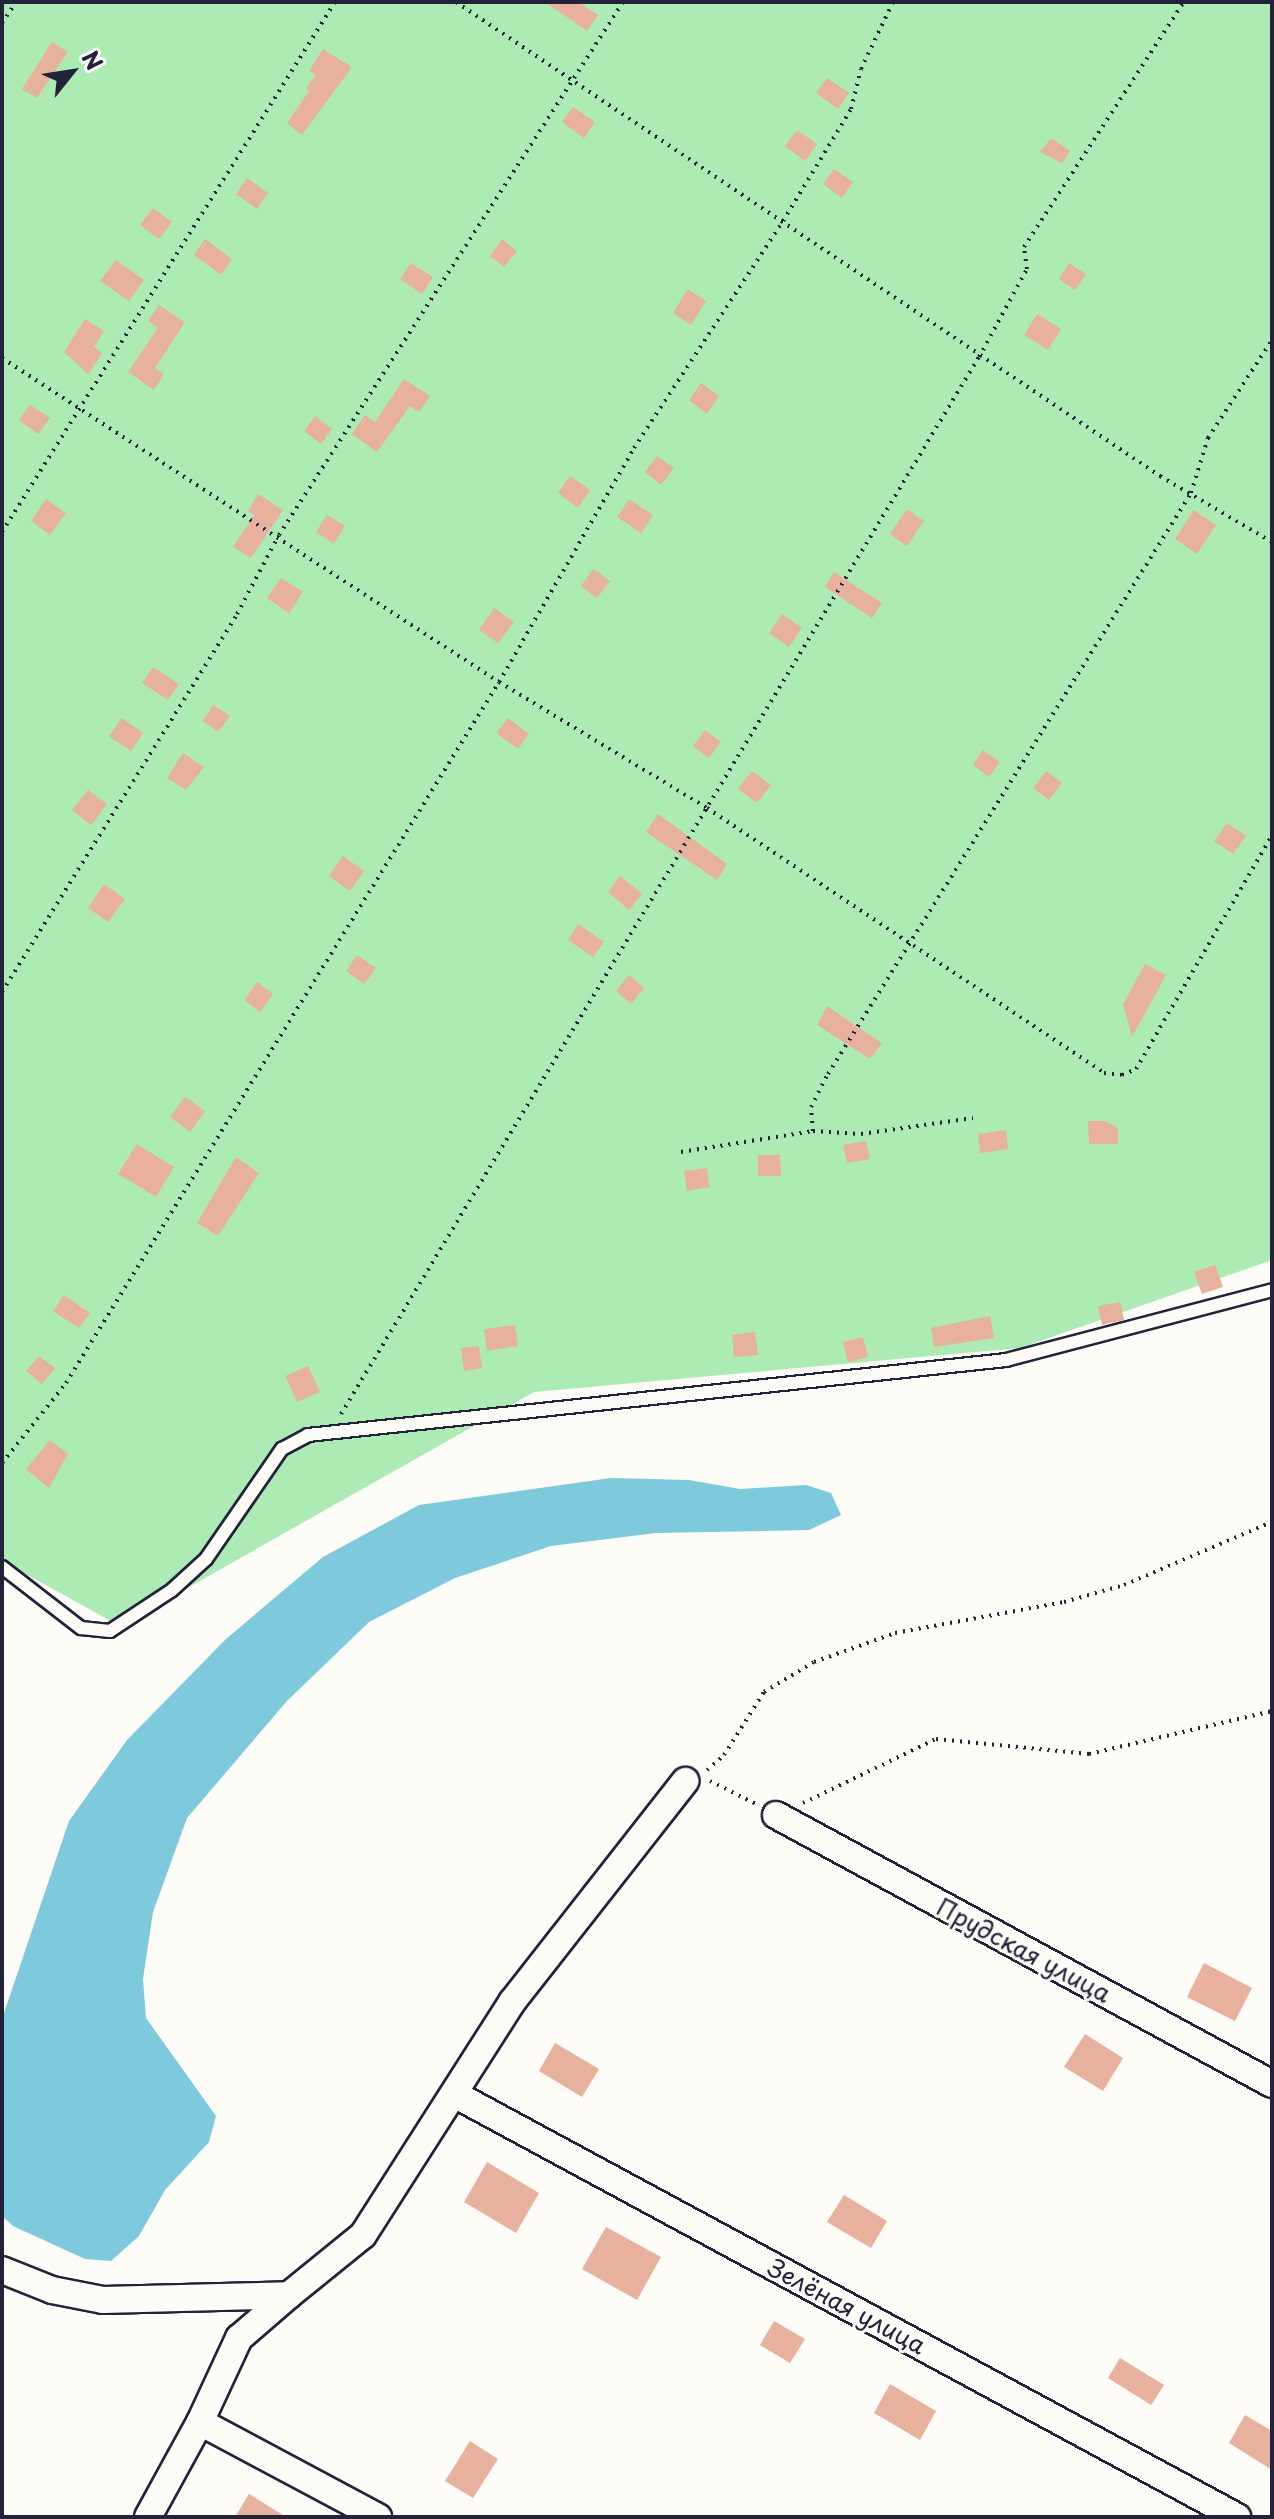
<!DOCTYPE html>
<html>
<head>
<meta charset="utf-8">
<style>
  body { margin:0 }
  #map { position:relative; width:1274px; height:2519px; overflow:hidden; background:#fdfcf7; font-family:"Playpen Sans",sans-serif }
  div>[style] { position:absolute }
  .green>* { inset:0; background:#acebb3 }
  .water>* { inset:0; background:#7dcadc }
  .building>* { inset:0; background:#e8b19e }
  .path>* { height:4px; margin-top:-2px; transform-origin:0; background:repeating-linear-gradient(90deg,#22223b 0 2px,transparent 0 8px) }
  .roads { filter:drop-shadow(2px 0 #22223b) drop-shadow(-2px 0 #22223b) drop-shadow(0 2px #22223b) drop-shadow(0 -2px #22223b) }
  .lane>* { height:12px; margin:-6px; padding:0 6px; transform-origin:6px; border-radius:6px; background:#fdfcf7 }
  .street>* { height:26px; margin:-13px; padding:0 13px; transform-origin:13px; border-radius:13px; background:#fdfcf7 }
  span { translate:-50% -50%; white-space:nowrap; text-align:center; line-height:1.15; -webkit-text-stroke:6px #fdfcf7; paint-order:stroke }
  .street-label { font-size:24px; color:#22223b }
  .frame { position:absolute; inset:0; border:4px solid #22223b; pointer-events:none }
  .north { position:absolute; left:32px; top:32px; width:80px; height:80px; -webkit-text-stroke:6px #fdfcf7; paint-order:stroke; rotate:60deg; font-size:22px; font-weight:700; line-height:32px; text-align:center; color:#22223b }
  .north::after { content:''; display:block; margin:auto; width:28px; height:36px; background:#22223b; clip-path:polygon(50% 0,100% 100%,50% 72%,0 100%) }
</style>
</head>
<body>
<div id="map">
  <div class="green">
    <div style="clip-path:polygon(2px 2px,1272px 2px,1272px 1260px,1020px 1348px,534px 1392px,120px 1626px,2px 1561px)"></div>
  </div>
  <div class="water">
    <div style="clip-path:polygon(611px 1478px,689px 1480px,740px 1489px,806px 1485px,831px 1493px,841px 1515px,809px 1530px,656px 1533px,551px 1546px,455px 1578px,369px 1622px,287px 1701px,187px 1818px,153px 1912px,143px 1979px,146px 2018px,216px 2116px,209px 2142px,165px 2190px,139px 2236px,111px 2261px,85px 2259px,13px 2226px,2px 2216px,2px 2019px,69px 1821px,127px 1740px,226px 1639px,323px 1557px,419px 1505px)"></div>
  </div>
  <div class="building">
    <div style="clip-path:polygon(545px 2px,578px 2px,598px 15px,587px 31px)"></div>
    <div style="clip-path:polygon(52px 42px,68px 52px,37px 98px,22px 89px)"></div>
    <div style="clip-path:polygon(323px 49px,352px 67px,302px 135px,287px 123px,309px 91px,306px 88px,316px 75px,309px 71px)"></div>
    <div style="clip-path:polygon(827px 78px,849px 93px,838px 109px,816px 93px)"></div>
    <div style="clip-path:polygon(573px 107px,595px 122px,584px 138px,562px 122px)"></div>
    <div style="clip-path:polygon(797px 130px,817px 144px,805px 161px,785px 146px)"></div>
    <div style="clip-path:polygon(1051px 138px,1070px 151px,1062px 163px,1040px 152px)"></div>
    <div style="clip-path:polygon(834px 169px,853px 182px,842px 198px,823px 184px)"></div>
    <div style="clip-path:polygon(247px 178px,268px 193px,257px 209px,236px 194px)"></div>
    <div style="clip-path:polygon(153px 208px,172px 222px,159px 239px,140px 225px)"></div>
    <div style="clip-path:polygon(205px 239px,232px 259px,221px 275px,194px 255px)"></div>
    <div style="clip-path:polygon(502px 239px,517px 251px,504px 267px,490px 256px)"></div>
    <div style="clip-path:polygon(116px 260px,144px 280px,129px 301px,100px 281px)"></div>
    <div style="clip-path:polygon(411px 263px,433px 277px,422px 294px,400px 279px)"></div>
    <div style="clip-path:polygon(1069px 263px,1086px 274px,1075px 290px,1059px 279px)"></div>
    <div style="clip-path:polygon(688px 289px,706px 301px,691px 325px,673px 313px)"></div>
    <div style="clip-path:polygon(159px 305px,185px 322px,155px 368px,164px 374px,154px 390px,128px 372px,158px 328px,148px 321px)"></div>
    <div style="clip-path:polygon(1037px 314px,1061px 329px,1048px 350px,1024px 335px)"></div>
    <div style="clip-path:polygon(85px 319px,104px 331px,94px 347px,102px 353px,88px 374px,64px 352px)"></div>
    <div style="clip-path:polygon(404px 379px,430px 396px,419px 412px,410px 406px,377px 452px,352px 434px,365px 415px,375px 422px)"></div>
    <div style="clip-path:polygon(701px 383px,719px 396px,707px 414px,689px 400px)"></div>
    <div style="clip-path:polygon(30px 405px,50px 418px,38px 434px,19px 420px)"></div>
    <div style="clip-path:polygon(315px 416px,332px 429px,321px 444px,304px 431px)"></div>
    <div style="clip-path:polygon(657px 456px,674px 468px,661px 485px,645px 472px)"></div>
    <div style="clip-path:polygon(570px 476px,590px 490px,578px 508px,558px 493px)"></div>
    <div style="clip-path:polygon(258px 494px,283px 510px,251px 558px,233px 547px,254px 515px,248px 511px)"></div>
    <div style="clip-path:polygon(46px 499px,66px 513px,50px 535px,31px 521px)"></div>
    <div style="clip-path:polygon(629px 499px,653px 515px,641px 533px,617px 517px)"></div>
    <div style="clip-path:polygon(907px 509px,924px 521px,907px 546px,890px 534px)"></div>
    <div style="clip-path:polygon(1194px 510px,1216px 525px,1197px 554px,1175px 539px)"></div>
    <div style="clip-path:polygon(327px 515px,345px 526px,334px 544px,316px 532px)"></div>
    <div style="clip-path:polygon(593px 569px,610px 581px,597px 598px,581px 586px)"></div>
    <div style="clip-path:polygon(834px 572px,882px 603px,872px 618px,825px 587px)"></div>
    <div style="clip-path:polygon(281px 578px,303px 592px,289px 613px,267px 598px)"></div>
    <div style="clip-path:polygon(494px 608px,514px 622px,498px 643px,479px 630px)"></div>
    <div style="clip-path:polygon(782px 614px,802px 628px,789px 647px,769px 633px)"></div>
    <div style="clip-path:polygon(153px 667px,179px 684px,168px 700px,142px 683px)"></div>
    <div style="clip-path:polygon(213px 705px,230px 716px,218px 732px,203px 721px)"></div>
    <div style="clip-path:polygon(122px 718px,143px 733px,131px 751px,109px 736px)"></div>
    <div style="clip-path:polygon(508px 718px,529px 734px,518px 749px,496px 733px)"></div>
    <div style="clip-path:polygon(705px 730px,721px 742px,709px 758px,693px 746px)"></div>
    <div style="clip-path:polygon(983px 750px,1000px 762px,989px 777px,973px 765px)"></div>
    <div style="clip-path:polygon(183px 753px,204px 767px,186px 790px,167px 778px)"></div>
    <div style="clip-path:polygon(752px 771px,771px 785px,757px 803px,738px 789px)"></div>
    <div style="clip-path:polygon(1046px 771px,1062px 783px,1049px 800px,1033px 788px)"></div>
    <div style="clip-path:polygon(88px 790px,107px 804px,91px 825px,72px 810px)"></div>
    <div style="clip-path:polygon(658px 814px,727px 864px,717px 880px,646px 832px)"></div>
    <div style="clip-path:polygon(1227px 823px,1246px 836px,1233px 854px,1214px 841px)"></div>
    <div style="clip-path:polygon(343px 856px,364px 871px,350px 891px,329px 876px)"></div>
    <div style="clip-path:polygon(620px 876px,642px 894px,629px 910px,608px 892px)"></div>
    <div style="clip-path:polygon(104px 884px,125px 899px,108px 922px,88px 908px)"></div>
    <div style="clip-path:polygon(578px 924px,604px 942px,593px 957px,568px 940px)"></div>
    <div style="clip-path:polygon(357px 955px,376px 968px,364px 984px,346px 971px)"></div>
    <div style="clip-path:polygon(1145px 964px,1166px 975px,1132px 1037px,1123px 1004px)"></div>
    <div style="clip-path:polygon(629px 975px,644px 988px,631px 1004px,616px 991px)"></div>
    <div style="clip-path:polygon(257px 982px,273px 994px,260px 1012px,244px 1000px)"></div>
    <div style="clip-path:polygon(827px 1006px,882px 1043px,870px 1059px,817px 1025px)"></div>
    <div style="clip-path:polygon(185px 1097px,205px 1111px,190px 1132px,170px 1117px)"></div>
    <div style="clip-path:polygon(1088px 1121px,1105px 1121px,1118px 1128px,1118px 1144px,1089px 1144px)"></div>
    <div style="clip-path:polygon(1006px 1130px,1008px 1149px,980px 1153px,978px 1134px)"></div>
    <div style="clip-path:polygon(866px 1141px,870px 1159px,847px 1163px,843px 1145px)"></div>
    <div style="clip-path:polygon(137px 1144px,174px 1167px,156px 1197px,118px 1174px)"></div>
    <div style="clip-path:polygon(758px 1155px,780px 1155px,781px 1176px,758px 1176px)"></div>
    <div style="clip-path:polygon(236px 1157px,259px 1173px,218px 1236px,197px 1223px)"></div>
    <div style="clip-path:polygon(707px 1168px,709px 1187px,687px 1191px,684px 1171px)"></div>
    <div style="clip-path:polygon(1215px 1265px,1223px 1287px,1202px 1294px,1194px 1272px)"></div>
    <div style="clip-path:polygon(64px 1295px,90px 1313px,79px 1328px,53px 1311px)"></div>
    <div style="clip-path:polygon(1120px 1302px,1124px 1320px,1102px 1325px,1098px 1306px)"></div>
    <div style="clip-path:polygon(990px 1316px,994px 1338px,934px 1347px,931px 1328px)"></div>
    <div style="clip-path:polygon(515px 1325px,518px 1346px,487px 1351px,484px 1329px)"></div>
    <div style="clip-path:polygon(755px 1332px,758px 1355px,734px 1357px,732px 1335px)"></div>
    <div style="clip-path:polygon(863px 1337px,868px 1357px,848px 1362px,843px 1342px)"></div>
    <div style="clip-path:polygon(479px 1346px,482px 1368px,464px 1371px,461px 1348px)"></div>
    <div style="clip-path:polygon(39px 1356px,55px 1368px,42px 1384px,26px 1371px)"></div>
    <div style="clip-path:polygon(308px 1366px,320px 1392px,297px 1402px,285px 1376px)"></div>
    <div style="clip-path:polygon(50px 1440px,68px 1454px,49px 1488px,26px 1469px)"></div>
    <div style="clip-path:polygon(1204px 1963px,1252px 1988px,1235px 2021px,1187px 1997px)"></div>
    <div style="clip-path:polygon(1085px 2034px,1123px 2058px,1103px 2091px,1064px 2067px)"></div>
    <div style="clip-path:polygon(555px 2043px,599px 2069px,582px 2097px,539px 2071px)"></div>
    <div style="clip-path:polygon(487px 2162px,539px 2193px,516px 2233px,464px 2202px)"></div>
    <div style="clip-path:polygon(844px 2195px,887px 2221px,871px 2248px,827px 2222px)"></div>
    <div style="clip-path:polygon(606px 2227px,661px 2257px,637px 2300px,582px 2269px)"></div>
    <div style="clip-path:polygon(774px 2321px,805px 2339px,790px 2363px,760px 2345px)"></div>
    <div style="clip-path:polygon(1120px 2358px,1164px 2385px,1151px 2405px,1108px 2378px)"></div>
    <div style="clip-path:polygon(890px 2384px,936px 2411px,920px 2440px,874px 2413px)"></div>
    <div style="clip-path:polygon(1245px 2415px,1272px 2431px,1272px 2470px,1229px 2443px)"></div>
    <div style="clip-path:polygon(470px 2441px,498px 2459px,473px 2498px,445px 2481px)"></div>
    <div style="clip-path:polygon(249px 2494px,286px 2517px,235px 2517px)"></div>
  </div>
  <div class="path">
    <div style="left:456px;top:2px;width:849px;rotate:33.95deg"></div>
    <div style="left:1160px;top:476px;width:130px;rotate:30.5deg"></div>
    <div style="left:2px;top:23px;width:25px;rotate:-56deg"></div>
    <div style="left:2px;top:358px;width:593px;rotate:33.1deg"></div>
    <div style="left:499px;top:682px;width:243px;rotate:31.2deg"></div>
    <div style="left:707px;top:808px;width:477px;rotate:33.7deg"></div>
    <div style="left:1104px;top:1073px;width:18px;rotate:6deg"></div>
    <div style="left:1122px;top:1075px;width:15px;rotate:-23deg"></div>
    <div style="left:1136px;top:1069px;width:271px;rotate:-59.8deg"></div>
    <div style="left:2px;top:532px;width:626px;rotate:-57.86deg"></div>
    <div style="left:2px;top:992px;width:445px;rotate:-58.1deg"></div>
    <div style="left:237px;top:614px;width:89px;rotate:-62deg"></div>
    <div style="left:279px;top:535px;width:634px;rotate:-57.16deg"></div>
    <div style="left:813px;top:1131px;width:24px;rotate:-95deg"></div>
    <div style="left:811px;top:1107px;width:37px;rotate:-63deg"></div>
    <div style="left:828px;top:1074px;width:685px;rotate:-58deg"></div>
    <div style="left:1191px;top:493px;width:58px;rotate:-72.8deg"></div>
    <div style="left:1208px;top:438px;width:117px;rotate:-56.9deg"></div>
    <div style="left:681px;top:1152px;width:134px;rotate:-9deg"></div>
    <div style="left:813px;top:1131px;width:48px;rotate:3.6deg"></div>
    <div style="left:861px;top:1134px;width:113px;rotate:-8.1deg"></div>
    <div style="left:341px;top:1414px;width:1235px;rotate:-58.89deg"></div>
    <div style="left:979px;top:357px;width:100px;rotate:-61.4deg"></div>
    <div style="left:1027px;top:269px;width:22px;rotate:-98deg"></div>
    <div style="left:1024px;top:247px;width:293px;rotate:-56.9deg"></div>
    <div style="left:2px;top:1463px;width:102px;rotate:-51.3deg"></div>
    <div style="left:66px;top:1383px;width:824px;rotate:-58.3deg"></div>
    <div style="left:499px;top:682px;width:270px;rotate:-60deg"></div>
    <div style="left:634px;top:448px;width:272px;rotate:-56.7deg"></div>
    <div style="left:783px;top:221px;width:131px;rotate:-58.7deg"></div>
    <div style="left:851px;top:109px;width:41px;rotate:-76deg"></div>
    <div style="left:861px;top:69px;width:74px;rotate:-64.5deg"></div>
    <div style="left:707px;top:1770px;width:23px;rotate:-41deg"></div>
    <div style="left:724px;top:1755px;width:75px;rotate:-57.6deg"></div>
    <div style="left:764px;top:1692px;width:58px;rotate:-31deg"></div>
    <div style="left:814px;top:1662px;width:86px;rotate:-19.7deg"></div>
    <div style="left:895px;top:1633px;width:172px;rotate:-10.4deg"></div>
    <div style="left:1064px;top:1602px;width:62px;rotate:-15.8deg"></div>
    <div style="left:1124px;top:1585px;width:161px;rotate:-23.1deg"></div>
    <div style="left:710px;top:1781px;width:51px;rotate:26.6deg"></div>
    <div style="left:803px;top:1803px;width:148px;rotate:-25.7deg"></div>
    <div style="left:936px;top:1739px;width:154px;rotate:5.6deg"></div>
    <div style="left:1089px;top:1754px;width:188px;rotate:-13.2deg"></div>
  </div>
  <div class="roads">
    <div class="lane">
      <div style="left:2px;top:1567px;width:100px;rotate:37.7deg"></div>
      <div style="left:81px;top:1628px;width:29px;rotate:6deg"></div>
      <div style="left:110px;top:1631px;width:74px;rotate:-33.5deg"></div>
      <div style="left:172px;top:1590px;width:46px;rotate:-42.4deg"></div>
      <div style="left:206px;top:1559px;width:134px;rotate:-55.4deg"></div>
      <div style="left:282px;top:1449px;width:30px;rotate:-28deg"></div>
      <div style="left:308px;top:1435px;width:702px;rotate:-6.13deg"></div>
      <div style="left:1006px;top:1360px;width:275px;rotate:-14.7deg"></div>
    </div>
    <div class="street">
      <div style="left:776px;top:1815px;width:564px;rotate:28.47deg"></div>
      <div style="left:456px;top:2095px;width:888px;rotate:28.38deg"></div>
      <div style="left:2px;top:2270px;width:54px;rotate:21.8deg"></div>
      <div style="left:52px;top:2290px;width:52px;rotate:11.1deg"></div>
      <div style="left:103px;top:2300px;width:186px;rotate:-1.5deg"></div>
      <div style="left:289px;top:2295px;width:95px;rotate:-39deg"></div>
      <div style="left:363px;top:2235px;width:277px;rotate:-57.4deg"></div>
      <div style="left:512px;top:2002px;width:281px;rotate:-51.9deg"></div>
      <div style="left:289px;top:2295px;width:66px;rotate:139.3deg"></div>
      <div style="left:239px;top:2338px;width:93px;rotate:114.9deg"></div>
      <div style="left:200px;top:2422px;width:202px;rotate:28.1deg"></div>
      <div style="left:148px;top:2517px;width:108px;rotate:-61.3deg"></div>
    </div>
  </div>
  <div class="street-label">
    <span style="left:1024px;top:1950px;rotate:28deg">Прудская улица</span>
    <span style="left:847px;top:2306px;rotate:28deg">Зелёная улица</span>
  </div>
  <div class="frame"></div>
  <div class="north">N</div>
</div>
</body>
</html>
